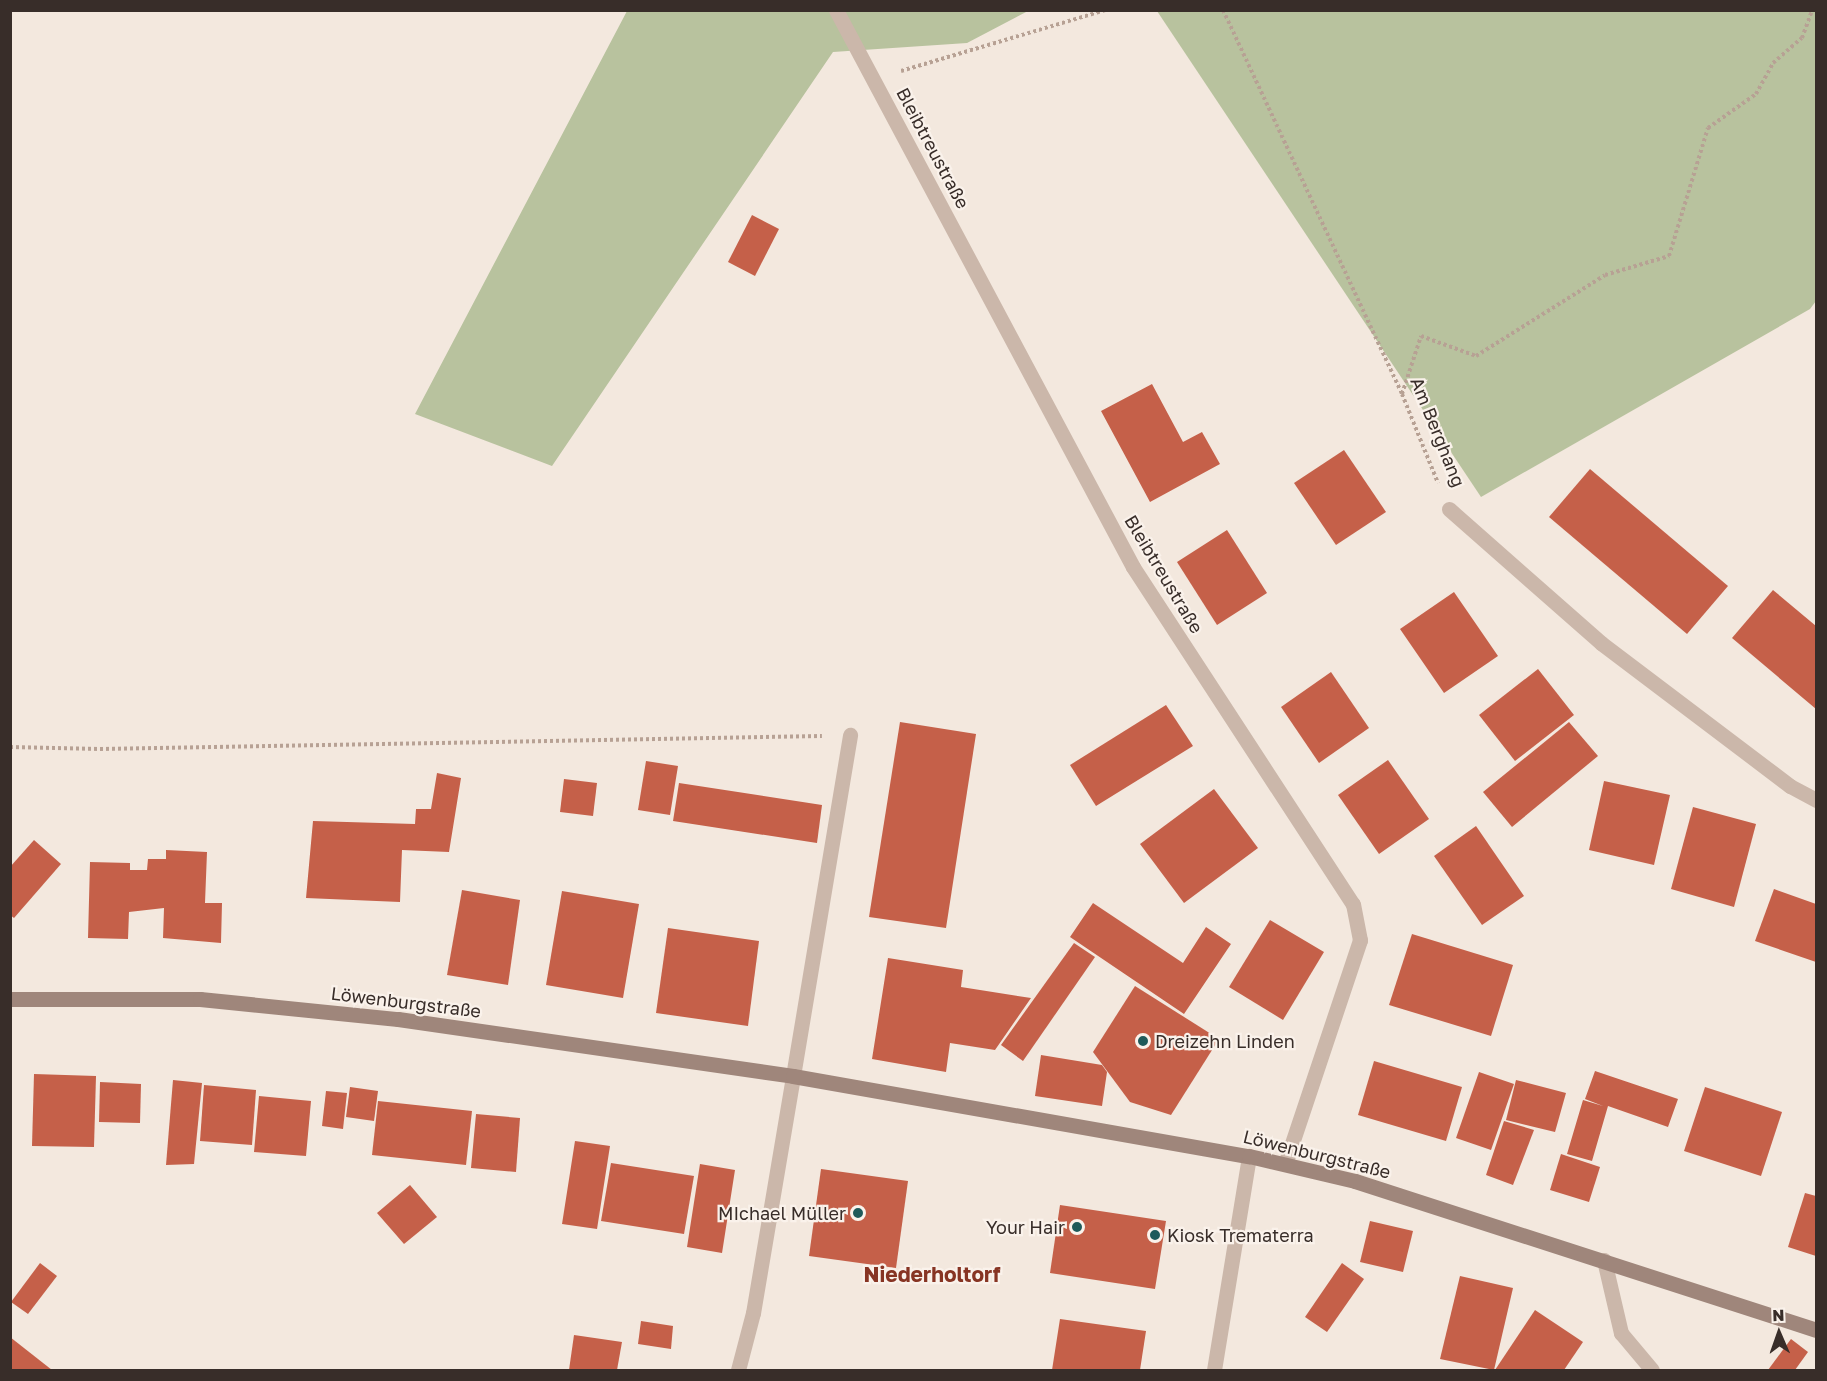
<!DOCTYPE html>
<html>
<head>
<meta charset="utf-8">
<style>
  body { margin:0 }
  #map { position:relative; width:1827px; height:1381px; overflow:hidden; background:#f3e8de; font-family:"Golos Text",sans-serif }
  div>[style] { position:absolute }
  .green>* { inset:0; background:#b8c29e }
  .building>* { inset:0; background:#c56049 }
  .path>* { height:4px; margin-top:-2px; transform-origin:0; background:repeating-linear-gradient(90deg,#b7a194 0 3px,transparent 0 6px) }
  .lane>* { height:15px; margin:-7.5px; padding:0 7.5px; transform-origin:7.5px; border-radius:7.5px; background:#cbb7aa }
  .street>* { height:15px; margin:-7.5px; padding:0 7.5px; transform-origin:7.5px; border-radius:7.5px; background:#cbb7aa }
  .secondary>* { height:15px; margin:-7.5px; padding:0 7.5px; transform-origin:7.5px; border-radius:7.5px; background:#9f867b }
  .dots>* { width:16px; height:16px; translate:-50% -50%; box-sizing:border-box; border:3px solid #faf2eb; border-radius:50% }
  span { translate:-50% -50%; white-space:nowrap; text-align:center; line-height:1.15; -webkit-text-stroke:4.5px #faf2eb; paint-order:stroke }
  .street-label { font-size:18px; color:#382d29 }
  .poi-label { font-size:18px; color:#382d29 }
  .left { translate:0 -50%; text-align:left }
  .right { translate:-100% -50%; text-align:right }
  .quarter-label { font-size:21px; color:#873423; font-weight:700 }
  .frame { position:absolute; inset:0; border:12px solid #382d29; pointer-events:none }
  .north { position:absolute; left:1749px; top:1303px; width:60px; height:60px; -webkit-text-stroke:4px #faf2eb; paint-order:stroke; rotate:358deg; font-size:16px; font-weight:700; line-height:24px; text-align:center; color:#382d29 }
  .north::after { content:''; display:block; margin:auto; width:21px; height:27px; background:#382d29; clip-path:polygon(50% 0,100% 100%,50% 72%,0 100%) }
</style>
</head>
<body>
<div id="map">
  <div class="green">
    <div style="clip-path:polygon(627px 11px,1028px 11px,967px 43px,833px 52px,552px 466px,415px 414px)"></div>
    <div style="clip-path:polygon(1157px 11px,1816px 11px,1816px 301px,1810px 309px,1481px 497px)"></div>
  </div>
  <div class="building">
    <div style="clip-path:polygon(752px 215px,779px 229px,755px 276px,728px 262px)"></div>
    <div style="clip-path:polygon(1152px 384px,1183px 442px,1202px 432px,1220px 464px,1150px 502px,1101px 411px)"></div>
    <div style="clip-path:polygon(1344px 450px,1386px 512px,1336px 545px,1294px 483px)"></div>
    <div style="clip-path:polygon(1590px 469px,1728px 586px,1687px 634px,1549px 517px)"></div>
    <div style="clip-path:polygon(1227px 530px,1267px 593px,1217px 625px,1177px 562px)"></div>
    <div style="clip-path:polygon(1773px 590px,1816px 626px,1816px 709px,1732px 638px)"></div>
    <div style="clip-path:polygon(1454px 592px,1498px 656px,1444px 693px,1400px 629px)"></div>
    <div style="clip-path:polygon(1538px 669px,1574px 715px,1515px 761px,1479px 715px)"></div>
    <div style="clip-path:polygon(1331px 672px,1369px 728px,1319px 763px,1281px 707px)"></div>
    <div style="clip-path:polygon(1166px 705px,1193px 746px,1096px 806px,1070px 765px)"></div>
    <div style="clip-path:polygon(900px 722px,976px 734px,946px 928px,869px 917px)"></div>
    <div style="clip-path:polygon(1569px 722px,1598px 756px,1512px 827px,1483px 792px)"></div>
    <div style="clip-path:polygon(1388px 760px,1429px 819px,1379px 854px,1338px 795px)"></div>
    <div style="clip-path:polygon(646px 761px,678px 766px,670px 815px,638px 810px)"></div>
    <div style="clip-path:polygon(437px 773px,461px 778px,449px 852px,402px 850px,400px 902px,306px 898px,313px 821px,415px 824px,416px 809px,431px 809px)"></div>
    <div style="clip-path:polygon(564px 779px,597px 783px,593px 816px,560px 812px)"></div>
    <div style="clip-path:polygon(1604px 781px,1670px 795px,1654px 865px,1589px 850px)"></div>
    <div style="clip-path:polygon(679px 783px,822px 805px,817px 843px,673px 821px)"></div>
    <div style="clip-path:polygon(1214px 789px,1258px 848px,1184px 903px,1140px 844px)"></div>
    <div style="clip-path:polygon(1693px 807px,1756px 824px,1734px 907px,1671px 889px)"></div>
    <div style="clip-path:polygon(1476px 826px,1524px 896px,1482px 925px,1434px 856px)"></div>
    <div style="clip-path:polygon(34px 840px,61px 864px,14px 918px,10px 915px,10px 867px)"></div>
    <div style="clip-path:polygon(166px 850px,207px 852px,205px 903px,222px 903px,221px 943px,163px 938px,164px 908px,129px 912px,128px 939px,88px 938px,90px 862px,130px 863px,130px 870px,147px 870px,148px 859px,166px 859px)"></div>
    <div style="clip-path:polygon(1774px 889px,1816px 904px,1816px 962px,1755px 941px)"></div>
    <div style="clip-path:polygon(462px 890px,520px 900px,508px 985px,447px 975px)"></div>
    <div style="clip-path:polygon(562px 891px,639px 904px,623px 998px,546px 985px)"></div>
    <div style="clip-path:polygon(1093px 903px,1183px 963px,1206px 927px,1231px 944px,1184px 1014px,1070px 937px)"></div>
    <div style="clip-path:polygon(1270px 920px,1324px 952px,1283px 1020px,1229px 987px)"></div>
    <div style="clip-path:polygon(668px 928px,759px 941px,748px 1026px,656px 1013px)"></div>
    <div style="clip-path:polygon(1412px 934px,1513px 965px,1491px 1036px,1389px 1005px)"></div>
    <div style="clip-path:polygon(1074px 943px,1095px 957px,1023px 1061px,1001px 1045px)"></div>
    <div style="clip-path:polygon(888px 958px,963px 970px,961px 987px,1031px 998px,995px 1050px,950px 1043px,946px 1072px,872px 1059px)"></div>
    <div style="clip-path:polygon(1135px 986px,1219px 1039px,1171px 1115px,1130px 1102px,1093px 1052px)"></div>
    <div style="clip-path:polygon(1041px 1055px,1102px 1065px,1107px 1072px,1102px 1106px,1035px 1096px)"></div>
    <div style="clip-path:polygon(1374px 1061px,1462px 1087px,1446px 1141px,1358px 1115px)"></div>
    <div style="clip-path:polygon(1595px 1071px,1678px 1099px,1668px 1127px,1608px 1106px,1592px 1161px,1567px 1154px,1583px 1100px,1603px 1106px,1585px 1099px)"></div>
    <div style="clip-path:polygon(1479px 1072px,1514px 1084px,1491px 1150px,1456px 1138px)"></div>
    <div style="clip-path:polygon(34px 1074px,96px 1076px,94px 1147px,32px 1146px)"></div>
    <div style="clip-path:polygon(173px 1080px,202px 1083px,194px 1164px,166px 1165px)"></div>
    <div style="clip-path:polygon(1516px 1080px,1566px 1093px,1555px 1132px,1506px 1120px)"></div>
    <div style="clip-path:polygon(100px 1082px,141px 1084px,140px 1123px,99px 1122px)"></div>
    <div style="clip-path:polygon(204px 1085px,256px 1090px,252px 1145px,200px 1141px)"></div>
    <div style="clip-path:polygon(350px 1087px,378px 1091px,374px 1121px,346px 1117px)"></div>
    <div style="clip-path:polygon(1705px 1087px,1782px 1112px,1761px 1176px,1684px 1151px)"></div>
    <div style="clip-path:polygon(326px 1091px,347px 1093px,343px 1129px,322px 1126px)"></div>
    <div style="clip-path:polygon(259px 1096px,311px 1101px,306px 1156px,254px 1152px)"></div>
    <div style="clip-path:polygon(378px 1101px,472px 1111px,466px 1165px,372px 1155px)"></div>
    <div style="clip-path:polygon(476px 1114px,520px 1118px,516px 1172px,471px 1168px)"></div>
    <div style="clip-path:polygon(1504px 1121px,1534px 1130px,1513px 1185px,1486px 1175px)"></div>
    <div style="clip-path:polygon(575px 1141px,610px 1146px,597px 1229px,562px 1224px)"></div>
    <div style="clip-path:polygon(1561px 1154px,1600px 1167px,1589px 1202px,1550px 1190px)"></div>
    <div style="clip-path:polygon(611px 1163px,694px 1176px,684px 1234px,601px 1221px)"></div>
    <div style="clip-path:polygon(700px 1164px,735px 1170px,722px 1253px,687px 1247px)"></div>
    <div style="clip-path:polygon(821px 1169px,908px 1181px,896px 1268px,809px 1256px)"></div>
    <div style="clip-path:polygon(410px 1185px,437px 1217px,404px 1244px,377px 1213px)"></div>
    <div style="clip-path:polygon(1805px 1193px,1816px 1196px,1816px 1256px,1788px 1247px)"></div>
    <div style="clip-path:polygon(1060px 1205px,1166px 1221px,1155px 1289px,1050px 1273px)"></div>
    <div style="clip-path:polygon(1370px 1221px,1413px 1231px,1403px 1272px,1360px 1262px)"></div>
    <div style="clip-path:polygon(40px 1263px,57px 1276px,28px 1314px,11px 1302px)"></div>
    <div style="clip-path:polygon(1342px 1263px,1364px 1279px,1327px 1332px,1305px 1317px)"></div>
    <div style="clip-path:polygon(1460px 1276px,1513px 1288px,1494px 1370px,1440px 1359px)"></div>
    <div style="clip-path:polygon(1535px 1310px,1583px 1342px,1564px 1370px,1495px 1370px)"></div>
    <div style="clip-path:polygon(1060px 1319px,1146px 1331px,1140px 1370px,1052px 1370px)"></div>
    <div style="clip-path:polygon(641px 1321px,673px 1326px,671px 1349px,638px 1344px)"></div>
    <div style="clip-path:polygon(574px 1335px,622px 1342px,617px 1370px,569px 1370px)"></div>
    <div style="clip-path:polygon(10px 1337px,52px 1370px,10px 1370px)"></div>
    <div style="clip-path:polygon(1791px 1339px,1808px 1352px,1795px 1370px,1768px 1370px)"></div>
  </div>
  <div class="path">
    <div style="left:1223px;top:10px;width:424px;rotate:65deg"></div>
    <div style="left:1402px;top:394px;width:96px;rotate:68deg"></div>
    <div style="left:901px;top:71px;width:213px;rotate:-16.6deg"></div>
    <div style="left:1402px;top:394px;width:61px;rotate:-71.9deg"></div>
    <div style="left:1421px;top:336px;width:59px;rotate:20deg"></div>
    <div style="left:1476px;top:356px;width:152px;rotate:-32.1deg"></div>
    <div style="left:1605px;top:275px;width:67px;rotate:-16.5deg"></div>
    <div style="left:1669px;top:256px;width:134px;rotate:-73.1deg"></div>
    <div style="left:1708px;top:128px;width:59px;rotate:-35.3deg"></div>
    <div style="left:1756px;top:94px;width:35px;rotate:-61deg"></div>
    <div style="left:1773px;top:63px;width:38px;rotate:-41deg"></div>
    <div style="left:1802px;top:38px;width:30px;rotate:-70deg"></div>
    <div style="left:10px;top:747px;width:90px;rotate:1.3deg"></div>
    <div style="left:100px;top:749px;width:722px;rotate:-1.03deg"></div>
  </div>
  <div class="lane">
    <div style="left:738px;top:1370px;width:59px;rotate:-75.3deg"></div>
    <div style="left:753px;top:1313px;width:240px;rotate:-80.4deg"></div>
  </div>
  <div class="street">
    <div style="left:836px;top:10px;width:631px;rotate:61.93deg"></div>
    <div style="left:1133px;top:567px;width:402px;rotate:56.9deg"></div>
    <div style="left:1353px;top:904px;width:37px;rotate:79deg"></div>
    <div style="left:1360px;top:940px;width:236px;rotate:108.5deg"></div>
    <div style="left:1449px;top:509px;width:203px;rotate:41.4deg"></div>
    <div style="left:1601px;top:643px;width:237px;rotate:37.1deg"></div>
    <div style="left:1790px;top:786px;width:30px;rotate:28deg"></div>
    <div style="left:793px;top:1076px;width:346px;rotate:-80.5deg"></div>
    <div style="left:1604px;top:1260px;width:75px;rotate:76.9deg"></div>
    <div style="left:1621px;top:1333px;width:48px;rotate:50deg"></div>
    <div style="left:1214px;top:1370px;width:217px;rotate:-80.7deg"></div>
  </div>
  <div class="secondary">
    <div style="left:10px;top:999px;width:190px"></div>
    <div style="left:200px;top:999px;width:199px;rotate:5.8deg"></div>
    <div style="left:398px;top:1019px;width:399px;rotate:8.2deg"></div>
    <div style="left:793px;top:1076px;width:463px;rotate:10deg"></div>
    <div style="left:1249px;top:1156px;width:109px;rotate:13.3deg"></div>
    <div style="left:1355px;top:1181px;width:484px;rotate:17.9deg"></div>
  </div>
  <div class="dots">
    <div style="left:1143px;top:1041px;background:#1f5a5a"></div>
    <div style="left:858px;top:1213px;background:#1f5a5a"></div>
    <div style="left:1077px;top:1227px;background:#1f5a5a"></div>
    <div style="left:1155px;top:1235px;background:#1f5a5a"></div>
  </div>
  <div class="street-label">
    <span style="left:933px;top:148px;rotate:62deg">Bleibtreustraße</span>
    <span style="left:1438px;top:432px;rotate:68deg">Am Berghang</span>
    <span style="left:1164px;top:574px;rotate:59deg">Bleibtreustraße</span>
    <span style="left:406px;top:1002px;rotate:7deg">Löwenburgstraße</span>
    <span style="left:1317px;top:1154px;rotate:14deg">Löwenburgstraße</span>
  </div>
  <div class="poi-label">
    <span class="left" style="left:1155px;top:1041px">Dreizehn Linden</span>
    <span class="right" style="left:846px;top:1213px">MIchael Müller</span>
    <span class="right" style="left:1065px;top:1227px">Your Hair</span>
    <span class="left" style="left:1167px;top:1235px">Kiosk Trematerra</span>
  </div>
  <div class="quarter-label">
    <span style="left:932px;top:1274px">Niederholtorf</span>
  </div>
  <div class="frame"></div>
  <div class="north">N</div>
</div>
</body>
</html>
